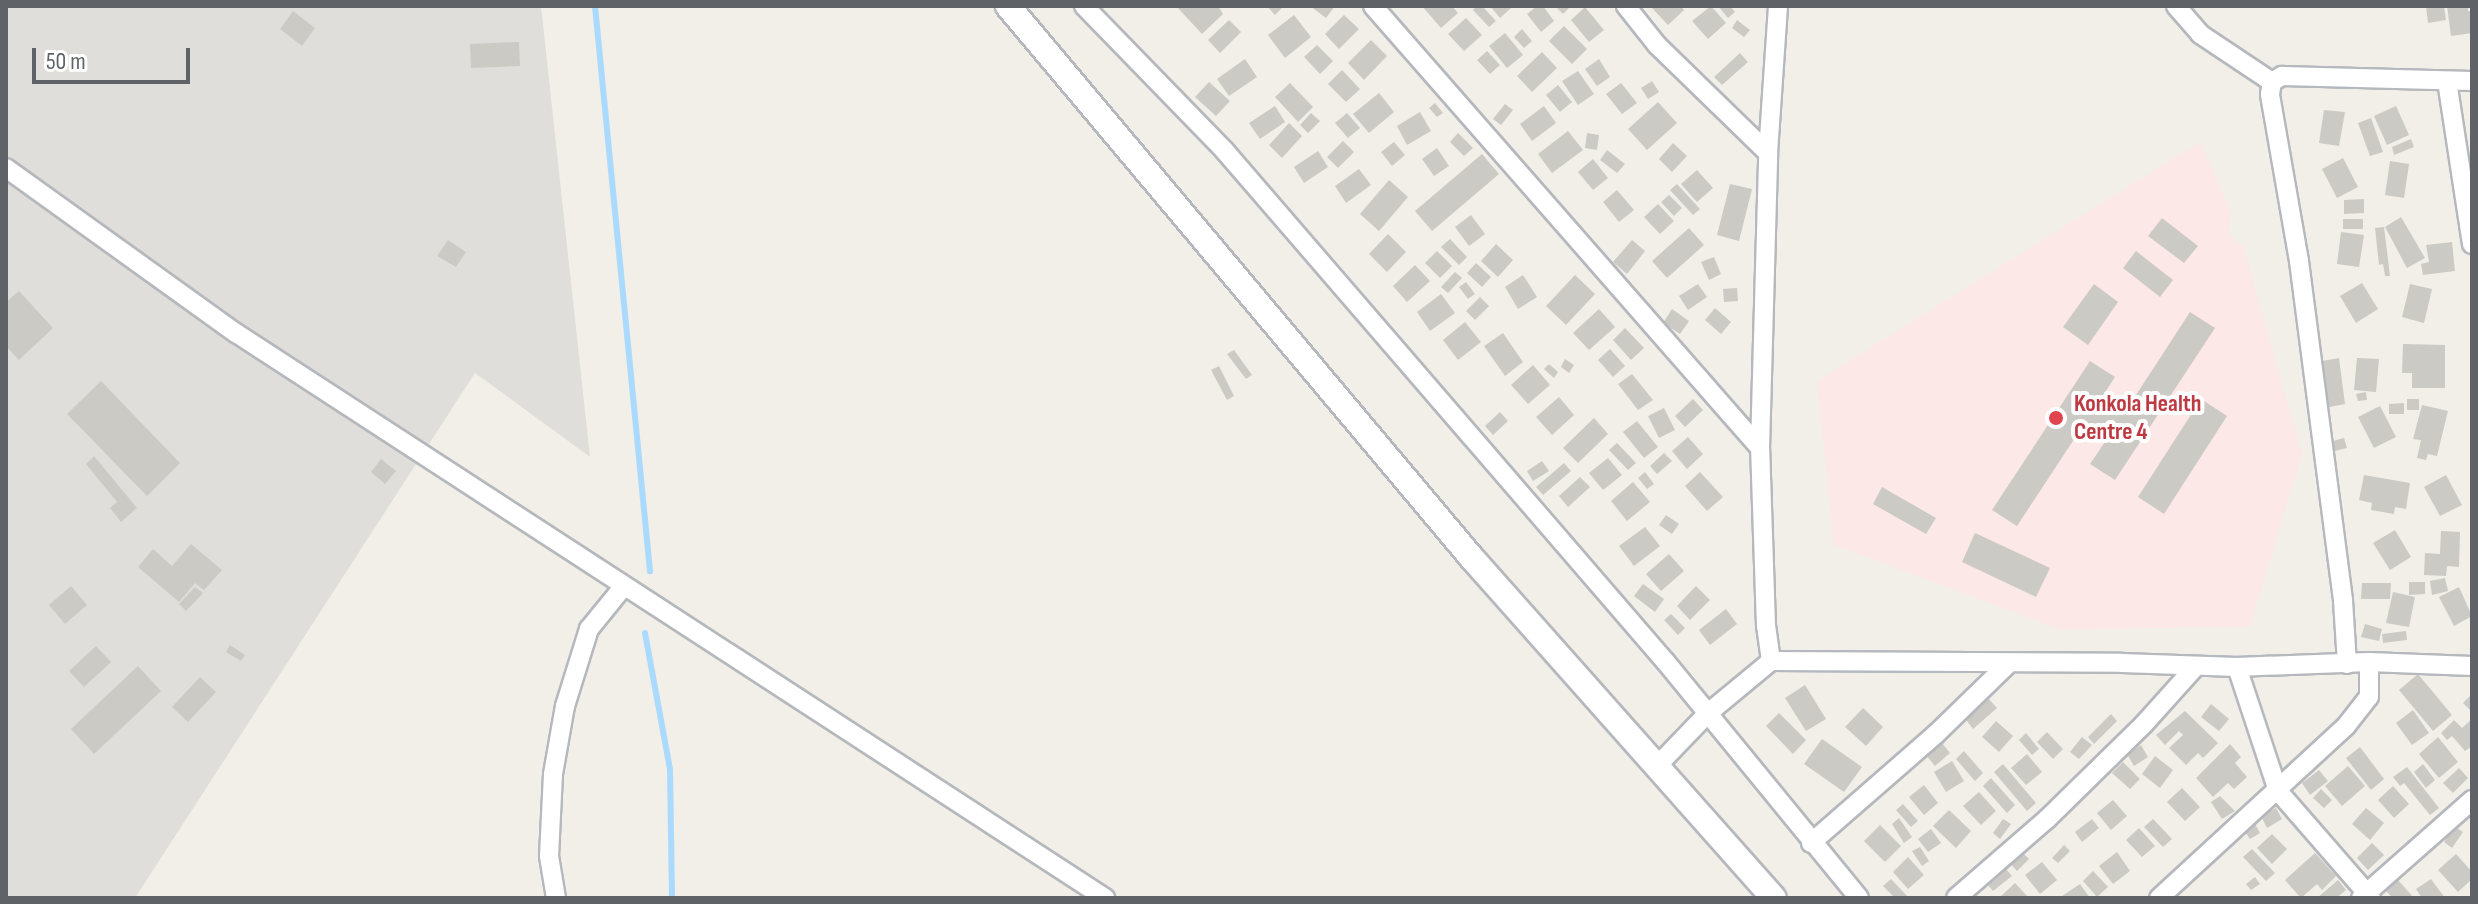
<!DOCTYPE html>
<html>
<head>
<meta charset="utf-8">
<style>
  body { margin:0 }
  #map { position:relative; width:2478px; height:904px; overflow:hidden; background:#f1efe8; font-family:"Sofia Sans Condensed",sans-serif }
  div>[style] { position:absolute }
  .industrial>* { inset:0; background:#e0deda }
  .medical>* { inset:0; background:#fce8e6 }
  .stream>* { height:6px; margin:-3px; padding:0 3px; transform-origin:3px; border-radius:3px; background:#aadaff }
  .building>* { inset:0; background:#cccac5 }
  .roads { filter:drop-shadow(2px 0 #b5b8bc) drop-shadow(-2px 0 #b5b8bc) drop-shadow(0 2px #b5b8bc) drop-shadow(0 -2px #b5b8bc) }
  .street>* { height:18px; margin:-9px; padding:0 9px; transform-origin:9px; border-radius:9px; background:#fff }
  .secondary>* { height:24px; margin:-12px; padding:0 12px; transform-origin:12px; border-radius:12px; background:#fff }
  .dots>* { width:22px; height:22px; translate:-50% -50%; box-sizing:border-box; border:4px solid #fff; border-radius:50% }
  span { translate:-50% -50%; white-space:nowrap; text-align:center; line-height:1.15; -webkit-text-stroke:8px #fff; paint-order:stroke }
  .health-label { font-size:24px; color:#be3a42; font-weight:700 }
  .left { translate:0 -50%; text-align:left }
  .frame { position:absolute; inset:0; border:8px solid #5f6368; pointer-events:none }
  .scale { position:absolute; left:32px; top:48px; width:158px; height:36px; box-sizing:border-box; border:4px solid #5f6368; border-top:0; padding-left:10px; font-size:24px; line-height:28px; white-space:nowrap; color:#5f6368; -webkit-text-stroke:6px #fff; paint-order:stroke }
</style>
</head>
<body>
<div id="map">
  <div class="industrial">
    <div style="clip-path:polygon(6px 6px,541px 6px,590px 457px,475px 373px,135px 898px,6px 898px)"></div>
  </div>
  <div class="medical">
    <div style="clip-path:polygon(2200px 142px,2231px 211px,2228px 234px,2243px 246px,2302px 454px,2250px 626px,2062px 630px,1834px 545px,1817px 381px)"></div>
  </div>
  <div class="stream">
    <div style="left:595px;top:6px;width:568px;rotate:84.44deg"></div>
    <div style="left:645px;top:633px;width:138px;rotate:79.6deg"></div>
    <div style="left:670px;top:769px;width:129px;rotate:89.1deg"></div>
  </div>
  <div class="building">
    <div style="clip-path:polygon(1176px 6px,1218px 6px,1223px 14px,1202px 34px)"></div>
    <div style="clip-path:polygon(1267px 6px,1284px 6px,1275px 15px)"></div>
    <div style="clip-path:polygon(1310px 6px,1335px 6px,1326px 18px)"></div>
    <div style="clip-path:polygon(1422px 6px,1452px 6px,1458px 13px,1441px 28px)"></div>
    <div style="clip-path:polygon(1476px 6px,1482px 6px,1496px 21px,1489px 27px,1473px 10px)"></div>
    <div style="clip-path:polygon(1490px 6px,1508px 6px,1511px 8px,1500px 18px)"></div>
    <div style="clip-path:polygon(1537px 6px,1543px 6px,1554px 21px,1541px 32px,1527px 14px)"></div>
    <div style="clip-path:polygon(1555px 6px,1571px 6px,1563px 14px)"></div>
    <div style="clip-path:polygon(1650px 6px,1681px 6px,1684px 10px,1668px 25px)"></div>
    <div style="clip-path:polygon(1711px 6px,1726px 23px,1708px 39px,1692px 21px)"></div>
    <div style="clip-path:polygon(1718px 6px,1730px 6px,1735px 12px,1728px 18px)"></div>
    <div style="clip-path:polygon(2426px 6px,2444px 6px,2446px 20px,2428px 23px)"></div>
    <div style="clip-path:polygon(2447px 6px,2468px 6px,2468px 11px,2472px 11px,2472px 33px,2451px 36px)"></div>
    <div style="clip-path:polygon(1585px 7px,1604px 30px,1589px 42px,1571px 20px)"></div>
    <div style="clip-path:polygon(293px 11px,315px 28px,302px 46px,280px 29px)"></div>
    <div style="clip-path:polygon(1294px 15px,1311px 37px,1285px 58px,1268px 35px)"></div>
    <div style="clip-path:polygon(1344px 15px,1359px 29px,1339px 49px,1325px 34px)"></div>
    <div style="clip-path:polygon(1466px 18px,1482px 35px,1464px 51px,1448px 34px)"></div>
    <div style="clip-path:polygon(1229px 20px,1241px 32px,1220px 53px,1208px 40px)"></div>
    <div style="clip-path:polygon(1737px 20px,1750px 30px,1744px 37px,1732px 28px)"></div>
    <div style="clip-path:polygon(1564px 26px,1587px 49px,1572px 64px,1549px 41px)"></div>
    <div style="clip-path:polygon(1522px 29px,1532px 41px,1524px 48px,1514px 37px)"></div>
    <div style="clip-path:polygon(1505px 33px,1523px 55px,1507px 68px,1489px 46px)"></div>
    <div style="clip-path:polygon(1371px 40px,1387px 56px,1364px 80px,1348px 63px)"></div>
    <div style="clip-path:polygon(519px 42px,520px 66px,471px 68px,470px 44px)"></div>
    <div style="clip-path:polygon(1317px 45px,1333px 61px,1320px 74px,1304px 57px)"></div>
    <div style="clip-path:polygon(1487px 51px,1500px 65px,1490px 74px,1477px 60px)"></div>
    <div style="clip-path:polygon(1542px 52px,1557px 68px,1532px 92px,1517px 76px)"></div>
    <div style="clip-path:polygon(1740px 53px,1748px 62px,1722px 85px,1714px 77px)"></div>
    <div style="clip-path:polygon(1245px 59px,1257px 77px,1229px 96px,1217px 79px)"></div>
    <div style="clip-path:polygon(1599px 59px,1610px 77px,1597px 86px,1585px 69px)"></div>
    <div style="clip-path:polygon(1342px 70px,1360px 89px,1346px 102px,1328px 84px)"></div>
    <div style="clip-path:polygon(1578px 71px,1594px 94px,1578px 105px,1562px 81px)"></div>
    <div style="clip-path:polygon(1652px 81px,1659px 92px,1648px 99px,1641px 88px)"></div>
    <div style="clip-path:polygon(1209px 82px,1230px 101px,1216px 116px,1195px 97px)"></div>
    <div style="clip-path:polygon(1290px 83px,1313px 107px,1298px 122px,1275px 97px)"></div>
    <div style="clip-path:polygon(1621px 83px,1637px 103px,1622px 114px,1606px 94px)"></div>
    <div style="clip-path:polygon(1558px 85px,1572px 102px,1560px 112px,1546px 95px)"></div>
    <div style="clip-path:polygon(1379px 93px,1394px 112px,1369px 133px,1353px 114px)"></div>
    <div style="clip-path:polygon(1658px 102px,1677px 123px,1647px 150px,1628px 129px)"></div>
    <div style="clip-path:polygon(1435px 103px,1443px 113px,1437px 117px,1429px 108px)"></div>
    <div style="clip-path:polygon(1505px 104px,1513px 110px,1501px 125px,1493px 119px)"></div>
    <div style="clip-path:polygon(1275px 106px,1285px 122px,1260px 139px,1249px 123px)"></div>
    <div style="clip-path:polygon(1544px 106px,1556px 123px,1532px 141px,1520px 124px)"></div>
    <div style="clip-path:polygon(2396px 106px,2409px 135px,2387px 145px,2374px 116px)"></div>
    <div style="clip-path:polygon(2324px 110px,2345px 112px,2339px 146px,2319px 143px)"></div>
    <div style="clip-path:polygon(1420px 112px,1431px 131px,1407px 145px,1397px 126px)"></div>
    <div style="clip-path:polygon(1311px 113px,1320px 121px,1308px 133px,1300px 125px)"></div>
    <div style="clip-path:polygon(1347px 113px,1360px 128px,1348px 138px,1335px 123px)"></div>
    <div style="clip-path:polygon(2371px 118px,2383px 152px,2370px 156px,2358px 123px)"></div>
    <div style="clip-path:polygon(1289px 123px,1302px 136px,1282px 158px,1269px 145px)"></div>
    <div style="clip-path:polygon(1568px 131px,1583px 150px,1552px 173px,1538px 154px)"></div>
    <div style="clip-path:polygon(1458px 133px,1473px 148px,1464px 156px,1450px 142px)"></div>
    <div style="clip-path:polygon(1587px 133px,1599px 135px,1597px 150px,1585px 148px)"></div>
    <div style="clip-path:polygon(2411px 139px,2414px 147px,2394px 155px,2392px 147px)"></div>
    <div style="clip-path:polygon(1343px 141px,1354px 152px,1338px 168px,1327px 157px)"></div>
    <div style="clip-path:polygon(1394px 142px,1405px 155px,1392px 166px,1381px 152px)"></div>
    <div style="clip-path:polygon(1673px 143px,1687px 156px,1672px 172px,1659px 159px)"></div>
    <div style="clip-path:polygon(1437px 148px,1449px 166px,1434px 176px,1422px 159px)"></div>
    <div style="clip-path:polygon(1607px 150px,1625px 164px,1617px 173px,1600px 160px)"></div>
    <div style="clip-path:polygon(1318px 151px,1328px 167px,1304px 183px,1294px 167px)"></div>
    <div style="clip-path:polygon(1482px 154px,1499px 174px,1432px 231px,1415px 211px)"></div>
    <div style="clip-path:polygon(2343px 158px,2358px 187px,2337px 198px,2322px 169px)"></div>
    <div style="clip-path:polygon(1593px 159px,1608px 178px,1593px 190px,1578px 172px)"></div>
    <div style="clip-path:polygon(2390px 161px,2409px 164px,2404px 198px,2385px 195px)"></div>
    <div style="clip-path:polygon(1359px 169px,1371px 185px,1346px 203px,1335px 186px)"></div>
    <div style="clip-path:polygon(1697px 170px,1713px 188px,1697px 202px,1681px 184px)"></div>
    <div style="clip-path:polygon(1389px 180px,1408px 197px,1379px 231px,1360px 214px)"></div>
    <div style="clip-path:polygon(1677px 184px,1700px 209px,1693px 215px,1670px 190px)"></div>
    <div style="clip-path:polygon(1730px 184px,1752px 189px,1739px 241px,1717px 235px)"></div>
    <div style="clip-path:polygon(1617px 190px,1634px 210px,1619px 222px,1603px 202px)"></div>
    <div style="clip-path:polygon(1669px 195px,1682px 208px,1674px 216px,1661px 202px)"></div>
    <div style="clip-path:polygon(2364px 199px,2364px 213px,2344px 214px,2344px 200px)"></div>
    <div style="clip-path:polygon(1658px 204px,1674px 221px,1660px 234px,1644px 217px)"></div>
    <div style="clip-path:polygon(1471px 215px,1485px 234px,1469px 246px,1455px 227px)"></div>
    <div style="clip-path:polygon(2401px 217px,2425px 258px,2407px 268px,2385px 227px)"></div>
    <div style="clip-path:polygon(2162px 218px,2198px 246px,2184px 263px,2148px 236px)"></div>
    <div style="clip-path:polygon(2343px 219px,2363px 219px,2363px 229px,2343px 229px)"></div>
    <div style="clip-path:polygon(2384px 227px,2390px 276px,2385px 276px,2383px 264px,2379px 265px,2375px 228px)"></div>
    <div style="clip-path:polygon(1689px 228px,1704px 245px,1667px 278px,1652px 261px)"></div>
    <div style="clip-path:polygon(2341px 232px,2364px 235px,2359px 267px,2337px 264px)"></div>
    <div style="clip-path:polygon(1388px 234px,1406px 252px,1387px 272px,1369px 254px)"></div>
    <div style="clip-path:polygon(1450px 239px,1467px 257px,1459px 265px,1441px 247px)"></div>
    <div style="clip-path:polygon(448px 240px,466px 252px,456px 267px,437px 256px)"></div>
    <div style="clip-path:polygon(1632px 240px,1645px 251px,1627px 274px,1613px 262px)"></div>
    <div style="clip-path:polygon(2452px 242px,2455px 271px,2423px 275px,2421px 264px,2429px 262px,2426px 245px)"></div>
    <div style="clip-path:polygon(1496px 244px,1513px 260px,1498px 277px,1481px 261px)"></div>
    <div style="clip-path:polygon(1437px 251px,1452px 266px,1440px 278px,1425px 263px)"></div>
    <div style="clip-path:polygon(2136px 251px,2173px 280px,2160px 297px,2123px 268px)"></div>
    <div style="clip-path:polygon(1714px 257px,1721px 274px,1709px 280px,1701px 262px)"></div>
    <div style="clip-path:polygon(1476px 263px,1491px 277px,1482px 287px,1467px 273px)"></div>
    <div style="clip-path:polygon(1415px 265px,1430px 281px,1407px 302px,1393px 286px)"></div>
    <div style="clip-path:polygon(1455px 272px,1462px 278px,1448px 293px,1441px 287px)"></div>
    <div style="clip-path:polygon(1523px 275px,1537px 297px,1518px 309px,1505px 287px)"></div>
    <div style="clip-path:polygon(1575px 275px,1595px 294px,1566px 325px,1546px 306px)"></div>
    <div style="clip-path:polygon(1466px 282px,1475px 294px,1468px 299px,1459px 287px)"></div>
    <div style="clip-path:polygon(2362px 283px,2378px 309px,2356px 323px,2340px 296px)"></div>
    <div style="clip-path:polygon(1698px 284px,1707px 297px,1688px 310px,1679px 296px)"></div>
    <div style="clip-path:polygon(2094px 284px,2118px 302px,2088px 345px,2063px 327px)"></div>
    <div style="clip-path:polygon(2410px 284px,2432px 289px,2424px 323px,2402px 317px)"></div>
    <div style="clip-path:polygon(1737px 288px,1738px 301px,1724px 302px,1723px 289px)"></div>
    <div style="clip-path:polygon(19px 291px,53px 328px,19px 360px,6px 346px,6px 302px)"></div>
    <div style="clip-path:polygon(1441px 294px,1455px 313px,1430px 331px,1417px 312px)"></div>
    <div style="clip-path:polygon(1480px 297px,1489px 306px,1475px 320px,1466px 311px)"></div>
    <div style="clip-path:polygon(1715px 308px,1731px 322px,1721px 334px,1705px 320px)"></div>
    <div style="clip-path:polygon(1599px 309px,1615px 327px,1589px 350px,1573px 333px)"></div>
    <div style="clip-path:polygon(1672px 309px,1689px 321px,1680px 334px,1663px 323px)"></div>
    <div style="clip-path:polygon(2190px 312px,2215px 328px,2115px 480px,2090px 464px,2107px 439px,2084px 424px,2017px 526px,1992px 510px,2090px 361px,2115px 377px,2100px 400px,2123px 415px)"></div>
    <div style="clip-path:polygon(1465px 322px,1481px 342px,1458px 360px,1443px 340px)"></div>
    <div style="clip-path:polygon(1625px 328px,1644px 348px,1631px 360px,1613px 340px)"></div>
    <div style="clip-path:polygon(1503px 333px,1523px 362px,1505px 376px,1484px 346px)"></div>
    <div style="clip-path:polygon(2403px 344px,2445px 345px,2445px 388px,2412px 388px,2412px 373px,2402px 373px)"></div>
    <div style="clip-path:polygon(1610px 349px,1625px 366px,1613px 377px,1598px 360px)"></div>
    <div style="clip-path:polygon(1234px 350px,1252px 375px,1246px 379px,1227px 354px)"></div>
    <div style="clip-path:polygon(2339px 358px,2345px 404px,2324px 408px,2317px 362px)"></div>
    <div style="clip-path:polygon(2357px 358px,2379px 359px,2376px 392px,2354px 390px)"></div>
    <div style="clip-path:polygon(1565px 359px,1574px 365px,1569px 373px,1561px 367px)"></div>
    <div style="clip-path:polygon(1549px 364px,1558px 372px,1554px 378px,1544px 369px)"></div>
    <div style="clip-path:polygon(1533px 365px,1550px 385px,1528px 404px,1511px 385px)"></div>
    <div style="clip-path:polygon(1219px 366px,1234px 396px,1227px 400px,1211px 370px)"></div>
    <div style="clip-path:polygon(1632px 374px,1653px 400px,1638px 410px,1618px 384px)"></div>
    <div style="clip-path:polygon(101px 381px,180px 463px,147px 496px,67px 414px)"></div>
    <div style="clip-path:polygon(2366px 392px,2367px 400px,2358px 401px,2356px 394px)"></div>
    <div style="clip-path:polygon(1559px 397px,1574px 415px,1552px 435px,1536px 417px)"></div>
    <div style="clip-path:polygon(1693px 399px,1703px 410px,1685px 427px,1675px 416px)"></div>
    <div style="clip-path:polygon(2201px 399px,2227px 416px,2164px 514px,2138px 497px)"></div>
    <div style="clip-path:polygon(2407px 399px,2419px 399px,2419px 410px,2407px 410px)"></div>
    <div style="clip-path:polygon(2404px 403px,2404px 414px,2389px 414px,2389px 404px)"></div>
    <div style="clip-path:polygon(2422px 405px,2448px 411px,2437px 456px,2428px 454px,2426px 460px,2417px 458px,2421px 440px,2413px 439px)"></div>
    <div style="clip-path:polygon(2380px 406px,2396px 437px,2374px 448px,2358px 417px)"></div>
    <div style="clip-path:polygon(1664px 408px,1675px 430px,1659px 438px,1648px 416px)"></div>
    <div style="clip-path:polygon(1500px 412px,1508px 421px,1493px 435px,1485px 426px)"></div>
    <div style="clip-path:polygon(1594px 418px,1608px 434px,1578px 463px,1563px 448px)"></div>
    <div style="clip-path:polygon(1637px 421px,1658px 447px,1644px 458px,1623px 432px)"></div>
    <div style="clip-path:polygon(1688px 437px,1703px 454px,1687px 469px,1672px 451px)"></div>
    <div style="clip-path:polygon(2344px 438px,2347px 448px,2331px 452px,2329px 442px)"></div>
    <div style="clip-path:polygon(1617px 443px,1636px 463px,1628px 470px,1609px 450px)"></div>
    <div style="clip-path:polygon(1664px 453px,1672px 461px,1657px 474px,1650px 466px)"></div>
    <div style="clip-path:polygon(94px 456px,137px 508px,121px 522px,110px 508px,117px 502px,86px 464px)"></div>
    <div style="clip-path:polygon(1608px 458px,1622px 475px,1603px 490px,1589px 473px)"></div>
    <div style="clip-path:polygon(381px 459px,396px 471px,385px 484px,371px 472px)"></div>
    <div style="clip-path:polygon(1542px 461px,1549px 471px,1533px 481px,1527px 471px)"></div>
    <div style="clip-path:polygon(1564px 463px,1571px 471px,1543px 495px,1536px 487px)"></div>
    <div style="clip-path:polygon(1645px 472px,1654px 484px,1647px 489px,1638px 478px)"></div>
    <div style="clip-path:polygon(1700px 472px,1723px 497px,1707px 511px,1685px 486px)"></div>
    <div style="clip-path:polygon(2364px 475px,2410px 483px,2406px 509px,2395px 507px,2394px 514px,2371px 510px,2372px 503px,2359px 500px)"></div>
    <div style="clip-path:polygon(2446px 475px,2462px 505px,2440px 516px,2424px 487px)"></div>
    <div style="clip-path:polygon(1580px 477px,1590px 487px,1568px 507px,1559px 496px)"></div>
    <div style="clip-path:polygon(1633px 482px,1650px 502px,1627px 521px,1611px 501px)"></div>
    <div style="clip-path:polygon(1882px 487px,1936px 518px,1926px 534px,1873px 504px)"></div>
    <div style="clip-path:polygon(1666px 515px,1679px 524px,1672px 534px,1659px 525px)"></div>
    <div style="clip-path:polygon(1645px 527px,1660px 546px,1634px 566px,1619px 546px)"></div>
    <div style="clip-path:polygon(2395px 530px,2411px 557px,2390px 570px,2373px 543px)"></div>
    <div style="clip-path:polygon(2441px 531px,2460px 532px,2459px 567px,2447px 566px,2446px 576px,2424px 575px,2425px 553px,2440px 554px)"></div>
    <div style="clip-path:polygon(1975px 533px,2050px 568px,2036px 597px,1962px 562px)"></div>
    <div style="clip-path:polygon(191px 544px,222px 570px,204px 590px,195px 583px,179px 602px,138px 567px,153px 549px,172px 566px)"></div>
    <div style="clip-path:polygon(1669px 554px,1684px 571px,1661px 591px,1646px 574px)"></div>
    <div style="clip-path:polygon(2445px 578px,2448px 591px,2432px 595px,2430px 581px)"></div>
    <div style="clip-path:polygon(2409px 582px,2425px 582px,2425px 594px,2409px 595px)"></div>
    <div style="clip-path:polygon(2362px 583px,2391px 583px,2390px 599px,2361px 599px)"></div>
    <div style="clip-path:polygon(1643px 584px,1664px 599px,1655px 612px,1634px 596px)"></div>
    <div style="clip-path:polygon(71px 586px,87px 605px,65px 624px,49px 605px)"></div>
    <div style="clip-path:polygon(1696px 586px,1710px 600px,1690px 620px,1677px 606px)"></div>
    <div style="clip-path:polygon(195px 587px,203px 593px,186px 611px,179px 604px)"></div>
    <div style="clip-path:polygon(2459px 587px,2472px 616px,2454px 626px,2439px 597px)"></div>
    <div style="clip-path:polygon(2393px 592px,2415px 597px,2409px 627px,2386px 623px)"></div>
    <div style="clip-path:polygon(1726px 609px,1737px 624px,1710px 645px,1699px 630px)"></div>
    <div style="clip-path:polygon(1671px 614px,1685px 628px,1678px 635px,1664px 620px)"></div>
    <div style="clip-path:polygon(2365px 624px,2382px 629px,2379px 641px,2361px 637px)"></div>
    <div style="clip-path:polygon(2406px 631px,2407px 640px,2383px 643px,2382px 634px)"></div>
    <div style="clip-path:polygon(230px 645px,245px 655px,241px 661px,226px 652px)"></div>
    <div style="clip-path:polygon(96px 646px,111px 662px,84px 687px,69px 671px)"></div>
    <div style="clip-path:polygon(138px 666px,161px 691px,94px 754px,71px 729px)"></div>
    <div style="clip-path:polygon(2418px 674px,2452px 715px,2433px 731px,2399px 690px)"></div>
    <div style="clip-path:polygon(200px 677px,216px 692px,188px 722px,172px 707px)"></div>
    <div style="clip-path:polygon(1805px 685px,1826px 719px,1806px 731px,1785px 698px)"></div>
    <div style="clip-path:polygon(2472px 694px,2472px 712px,2463px 703px)"></div>
    <div style="clip-path:polygon(1987px 697px,1997px 708px,1973px 729px,1964px 717px)"></div>
    <div style="clip-path:polygon(2211px 704px,2229px 719px,2219px 731px,2201px 717px)"></div>
    <div style="clip-path:polygon(1863px 708px,1883px 727px,1866px 746px,1845px 727px)"></div>
    <div style="clip-path:polygon(2413px 710px,2429px 733px,2412px 745px,2396px 723px)"></div>
    <div style="clip-path:polygon(2185px 711px,2218px 743px,2203px 758px,2198px 753px,2186px 765px,2169px 748px,2183px 735px,2179px 731px,2165px 745px,2156px 735px)"></div>
    <div style="clip-path:polygon(1779px 713px,1806px 740px,1793px 754px,1766px 726px)"></div>
    <div style="clip-path:polygon(2111px 714px,2117px 721px,2094px 744px,2088px 737px)"></div>
    <div style="clip-path:polygon(2472px 719px,2472px 746px,2465px 751px,2452px 736px,2447px 740px,2441px 733px,2454px 720px,2462px 728px)"></div>
    <div style="clip-path:polygon(1996px 721px,2013px 736px,1999px 752px,1982px 737px)"></div>
    <div style="clip-path:polygon(2047px 732px,2063px 749px,2053px 759px,2037px 742px)"></div>
    <div style="clip-path:polygon(2026px 733px,2039px 749px,2032px 755px,2019px 740px)"></div>
    <div style="clip-path:polygon(2082px 737px,2092px 745px,2079px 759px,2070px 752px)"></div>
    <div style="clip-path:polygon(2438px 737px,2458px 762px,2439px 778px,2419px 754px)"></div>
    <div style="clip-path:polygon(1822px 739px,1862px 767px,1844px 792px,1804px 764px)"></div>
    <div style="clip-path:polygon(1942px 743px,1950px 753px,1935px 766px,1926px 755px)"></div>
    <div style="clip-path:polygon(2230px 744px,2241px 757px,2235px 763px,2247px 777px,2234px 789px,2228px 783px,2213px 797px,2196px 778px)"></div>
    <div style="clip-path:polygon(2141px 745px,2148px 757px,2134px 766px,2127px 754px)"></div>
    <div style="clip-path:polygon(2360px 747px,2384px 779px,2371px 790px,2346px 758px)"></div>
    <div style="clip-path:polygon(1964px 751px,1983px 773px,1975px 781px,1956px 759px)"></div>
    <div style="clip-path:polygon(2027px 754px,2042px 772px,2026px 785px,2011px 768px)"></div>
    <div style="clip-path:polygon(2155px 756px,2173px 770px,2160px 788px,2142px 774px)"></div>
    <div style="clip-path:polygon(1952px 761px,1964px 781px,1946px 792px,1934px 772px)"></div>
    <div style="clip-path:polygon(2123px 762px,2140px 779px,2130px 789px,2112px 773px)"></div>
    <div style="clip-path:polygon(2003px 764px,2036px 803px,2027px 811px,1994px 772px)"></div>
    <div style="clip-path:polygon(2423px 764px,2435px 780px,2426px 788px,2414px 772px)"></div>
    <div style="clip-path:polygon(2348px 766px,2365px 786px,2342px 806px,2325px 786px)"></div>
    <div style="clip-path:polygon(2407px 767px,2439px 808px,2430px 815px,2404px 783px,2400px 786px,2393px 777px)"></div>
    <div style="clip-path:polygon(2459px 768px,2468px 778px,2453px 793px,2443px 783px)"></div>
    <div style="clip-path:polygon(2319px 770px,2328px 781px,2310px 795px,2302px 783px)"></div>
    <div style="clip-path:polygon(1991px 778px,2015px 805px,2007px 813px,1983px 786px)"></div>
    <div style="clip-path:polygon(1924px 785px,1938px 803px,1924px 815px,1909px 797px)"></div>
    <div style="clip-path:polygon(2393px 786px,2409px 804px,2394px 818px,2378px 800px)"></div>
    <div style="clip-path:polygon(2182px 788px,2200px 807px,2185px 821px,2167px 802px)"></div>
    <div style="clip-path:polygon(2321px 789px,2332px 800px,2324px 808px,2313px 798px)"></div>
    <div style="clip-path:polygon(1979px 792px,1996px 811px,1981px 825px,1963px 806px)"></div>
    <div style="clip-path:polygon(2220px 796px,2235px 811px,2222px 819px,2211px 802px)"></div>
    <div style="clip-path:polygon(2113px 800px,2127px 816px,2111px 830px,2097px 813px)"></div>
    <div style="clip-path:polygon(1903px 804px,1918px 821px,1911px 827px,1896px 810px)"></div>
    <div style="clip-path:polygon(2276px 808px,2282px 819px,2267px 828px,2261px 816px)"></div>
    <div style="clip-path:polygon(2366px 808px,2384px 823px,2370px 840px,2352px 824px)"></div>
    <div style="clip-path:polygon(1949px 810px,1971px 831px,1956px 848px,1933px 826px)"></div>
    <div style="clip-path:polygon(1899px 818px,1912px 837px,1904px 843px,1892px 824px)"></div>
    <div style="clip-path:polygon(2003px 819px,2011px 824px,2000px 839px,1993px 833px)"></div>
    <div style="clip-path:polygon(2092px 819px,2099px 828px,2082px 842px,2075px 832px)"></div>
    <div style="clip-path:polygon(2153px 819px,2172px 839px,2163px 847px,2144px 827px)"></div>
    <div style="clip-path:polygon(2255px 824px,2260px 833px,2250px 839px,2244px 830px)"></div>
    <div style="clip-path:polygon(1880px 825px,1901px 846px,1885px 862px,1864px 841px)"></div>
    <div style="clip-path:polygon(2454px 826px,2463px 832px,2452px 848px,2444px 842px)"></div>
    <div style="clip-path:polygon(2139px 828px,2155px 846px,2142px 857px,2126px 840px)"></div>
    <div style="clip-path:polygon(1931px 829px,1941px 843px,1928px 852px,1918px 839px)"></div>
    <div style="clip-path:polygon(2272px 834px,2287px 849px,2272px 864px,2257px 848px)"></div>
    <div style="clip-path:polygon(2372px 843px,2384px 855px,2368px 870px,2357px 858px)"></div>
    <div style="clip-path:polygon(2064px 845px,2070px 851px,2058px 863px,2052px 858px)"></div>
    <div style="clip-path:polygon(1920px 847px,1929px 861px,1922px 866px,1912px 851px)"></div>
    <div style="clip-path:polygon(2252px 849px,2275px 873px,2266px 881px,2243px 857px)"></div>
    <div style="clip-path:polygon(2021px 851px,2029px 859px,2017px 871px,2010px 863px)"></div>
    <div style="clip-path:polygon(2117px 852px,2130px 871px,2113px 884px,2099px 866px)"></div>
    <div style="clip-path:polygon(2315px 853px,2336px 876px,2322px 890px,2317px 884px,2301px 898px,2285px 880px)"></div>
    <div style="clip-path:polygon(2456px 854px,2472px 872px,2472px 879px,2458px 892px,2438px 870px)"></div>
    <div style="clip-path:polygon(1908px 857px,1924px 875px,1908px 889px,1893px 872px)"></div>
    <div style="clip-path:polygon(2042px 862px,2057px 880px,2040px 894px,2025px 875px)"></div>
    <div style="clip-path:polygon(2006px 869px,2012px 876px,1993px 891px,1987px 884px)"></div>
    <div style="clip-path:polygon(2093px 871px,2108px 887px,2097px 897px,2083px 881px)"></div>
    <div style="clip-path:polygon(2255px 877px,2260px 884px,2251px 890px,2246px 884px)"></div>
    <div style="clip-path:polygon(1891px 879px,1909px 898px,1895px 898px,1883px 886px)"></div>
    <div style="clip-path:polygon(2431px 879px,2445px 898px,2422px 898px,2416px 889px)"></div>
    <div style="clip-path:polygon(2338px 880px,2346px 890px,2336px 898px,2317px 898px)"></div>
    <div style="clip-path:polygon(2398px 880px,2414px 898px,2393px 898px,2386px 891px)"></div>
    <div style="clip-path:polygon(2015px 883px,2029px 898px,1999px 898px)"></div>
    <div style="clip-path:polygon(2080px 884px,2090px 898px,2059px 898px)"></div>
  </div>
  <div class="roads">
    <div class="street">
      <div style="left:1084px;top:6px;width:201px;rotate:45.8deg"></div>
      <div style="left:1224px;top:150px;width:675px;rotate:49.21deg"></div>
      <div style="left:1665px;top:661px;width:306px;rotate:50.7deg"></div>
      <div style="left:1373px;top:6px;width:587px;rotate:48.8deg"></div>
      <div style="left:1626px;top:6px;width:50px;rotate:51.5deg"></div>
      <div style="left:1657px;top:45px;width:155px;rotate:44.2deg"></div>
      <div style="left:2176px;top:6px;width:37px;rotate:49deg"></div>
      <div style="left:2200px;top:34px;width:87px;rotate:33.7deg"></div>
      <div style="left:2447px;top:81px;width:165px;rotate:81.3deg"></div>
      <div style="left:6px;top:168px;width:283px;rotate:35.7deg"></div>
      <div style="left:236px;top:333px;width:1037px;rotate:33.03deg"></div>
      <div style="left:1771px;top:661px;width:35px;rotate:-98deg"></div>
      <div style="left:1766px;top:626px;width:178px;rotate:-91.9deg"></div>
      <div style="left:1760px;top:448px;width:295px;rotate:-88.4deg"></div>
      <div style="left:1768px;top:153px;width:147px;rotate:-86.1deg"></div>
      <div style="left:2347px;top:664px;width:64px;rotate:-93.6deg"></div>
      <div style="left:2343px;top:600px;width:342px;rotate:-97.4deg"></div>
      <div style="left:2299px;top:261px;width:169px;rotate:-99.9deg"></div>
      <div style="left:2270px;top:94px;width:12px;rotate:-81deg"></div>
      <div style="left:2272px;top:82px;width:12px;rotate:-31deg"></div>
      <div style="left:2282px;top:76px;width:190px;rotate:1.5deg"></div>
      <div style="left:2237px;top:667px;width:131px;rotate:71.7deg"></div>
      <div style="left:2278px;top:791px;width:142px;rotate:49deg"></div>
      <div style="left:1658px;top:765px;width:71px;rotate:-46.1deg"></div>
      <div style="left:1707px;top:714px;width:83px;rotate:-39.6deg"></div>
      <div style="left:1771px;top:661px;width:351px;rotate:0.3deg"></div>
      <div style="left:2122px;top:663px;width:115px;rotate:2deg"></div>
      <div style="left:2237px;top:667px;width:132px;rotate:-2.2deg"></div>
      <div style="left:2369px;top:662px;width:103px;rotate:2.2deg"></div>
      <div style="left:1811px;top:843px;width:166px;rotate:-41.1deg"></div>
      <div style="left:1936px;top:734px;width:99px;rotate:-44.2deg"></div>
      <div style="left:556px;top:898px;width:43px;rotate:-99.5deg"></div>
      <div style="left:549px;top:856px;width:82px;rotate:-87.2deg"></div>
      <div style="left:553px;top:774px;width:69px;rotate:-80deg"></div>
      <div style="left:565px;top:706px;width:81px;rotate:-72.7deg"></div>
      <div style="left:589px;top:629px;width:55px;rotate:-50.9deg"></div>
      <div style="left:1956px;top:898px;width:121px;rotate:-41deg"></div>
      <div style="left:2047px;top:819px;width:136px;rotate:-44.4deg"></div>
      <div style="left:2144px;top:724px;width:78px;rotate:-48.1deg"></div>
      <div style="left:2159px;top:898px;width:254px;rotate:-42.6deg"></div>
      <div style="left:2346px;top:726px;width:37px;rotate:-52deg"></div>
      <div style="left:2369px;top:697px;width:35px;rotate:-90deg"></div>
      <div style="left:2361px;top:898px;width:148px;rotate:-41.4deg"></div>
    </div>
    <div class="secondary">
      <div style="left:1008px;top:6px;width:720px;rotate:49.96deg"></div>
      <div style="left:1471px;top:557px;width:456px;rotate:48.4deg"></div>
    </div>
  </div>
  <div class="dots">
    <div style="left:2056px;top:418px;background:#e0444e"></div>
  </div>
  <div class="health-label">
    <span class="left" style="left:2074px;top:418px">Konkola Health<br>Centre 4</span>
  </div>
  <div class="frame"></div>
  <div class="scale">50 m</div>
</div>
</body>
</html>
